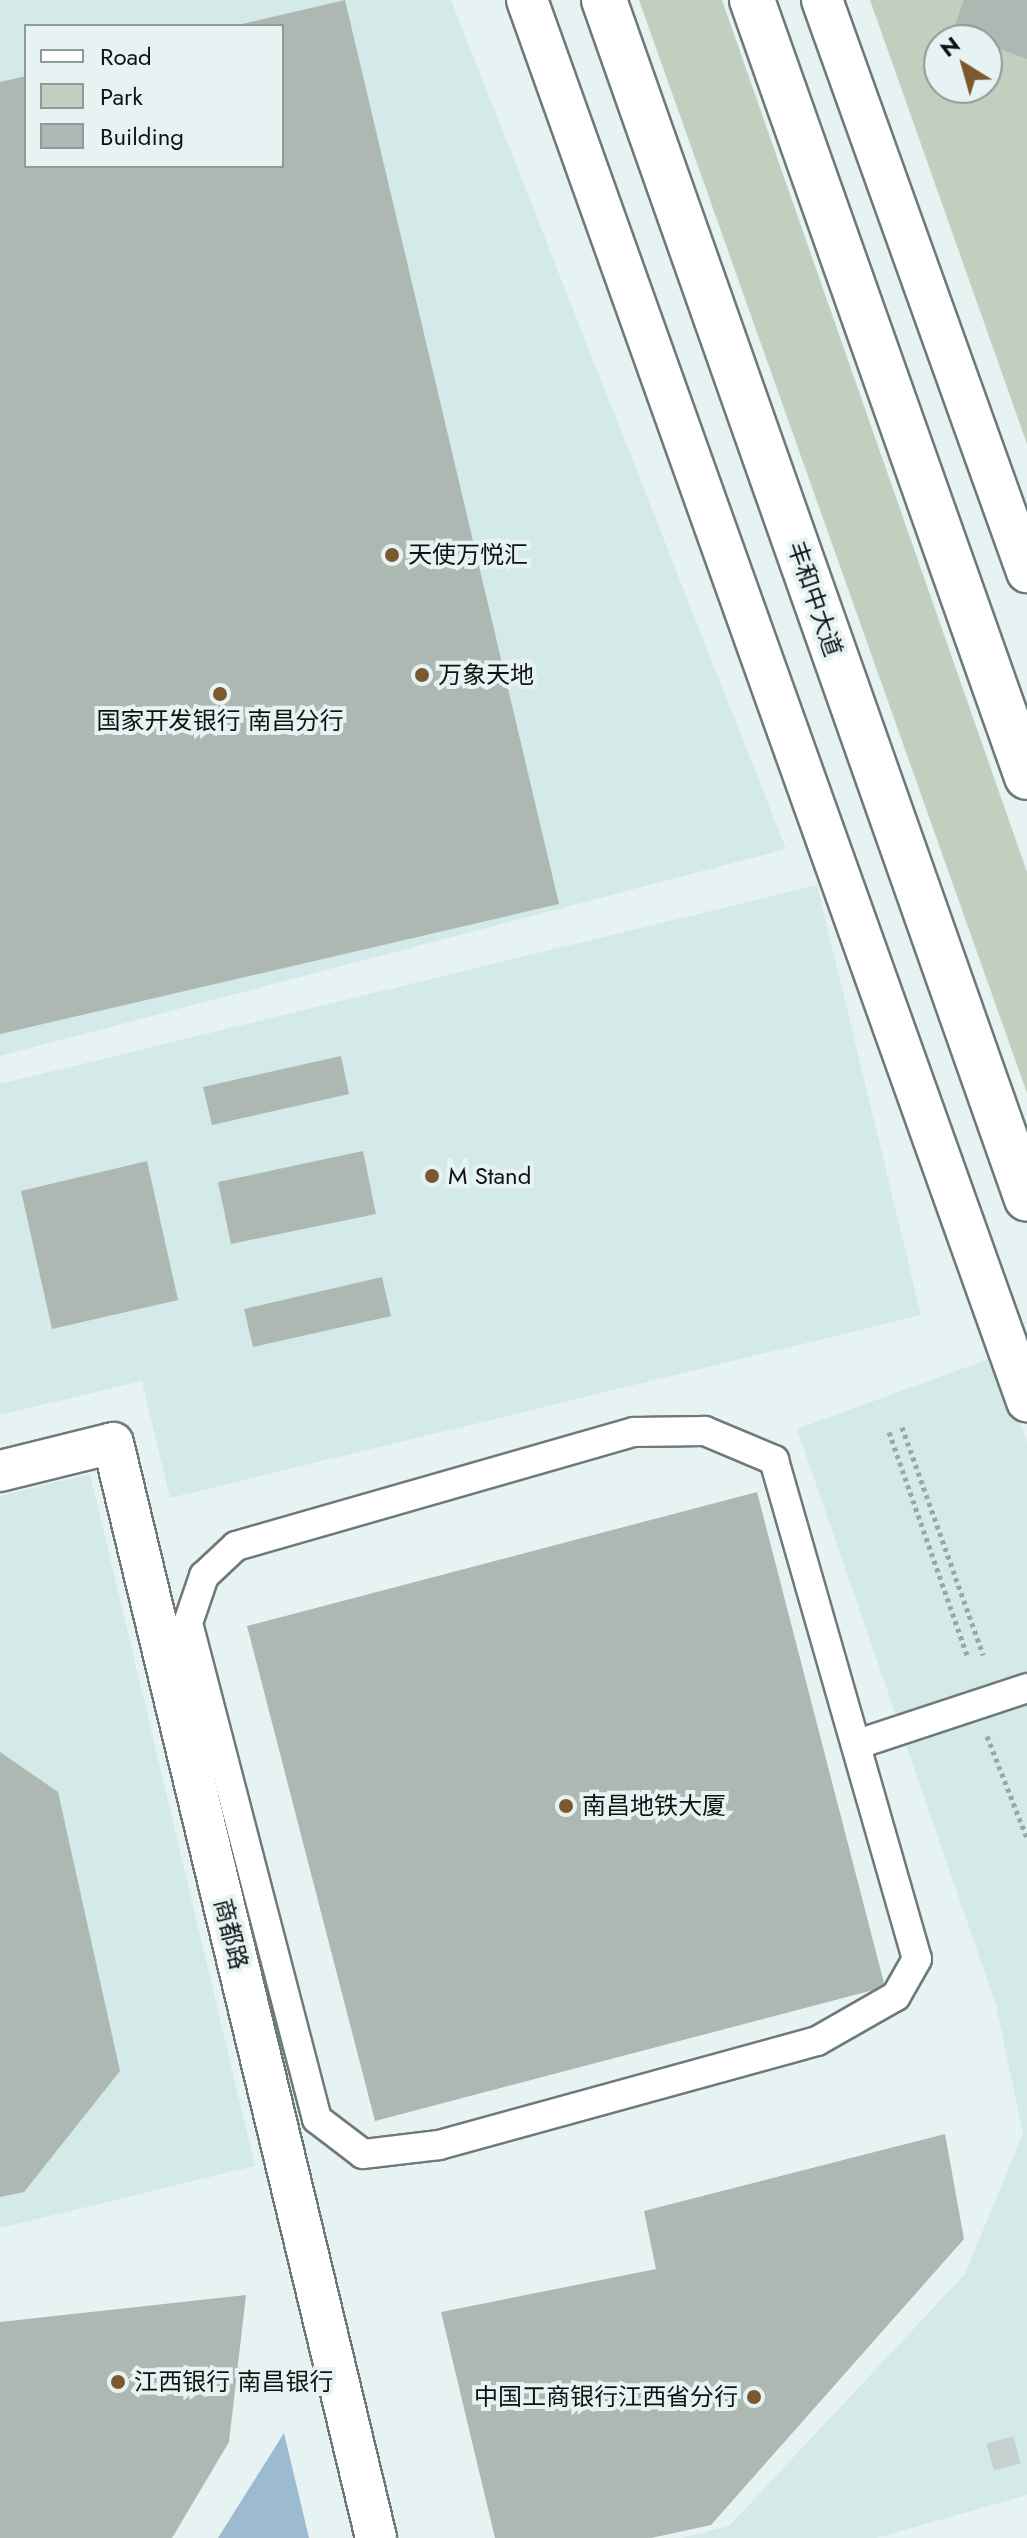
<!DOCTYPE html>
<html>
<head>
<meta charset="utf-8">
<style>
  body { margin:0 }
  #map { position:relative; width:1027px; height:2538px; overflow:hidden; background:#e6f3f2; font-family:Jost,"Noto Sans SC",sans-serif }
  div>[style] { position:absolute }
  .built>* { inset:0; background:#d3eae8 }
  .green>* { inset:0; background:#c0cfbe }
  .water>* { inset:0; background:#9cbad0 }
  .building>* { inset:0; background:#adb8b3 }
  .street-tunnel>* { height:28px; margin-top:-14px; transform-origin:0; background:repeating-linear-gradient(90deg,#c6d1d0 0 28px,transparent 0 42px) }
  .path>* { height:5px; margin-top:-2.5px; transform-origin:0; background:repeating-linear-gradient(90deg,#9ca6a5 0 4px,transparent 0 8px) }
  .roads { filter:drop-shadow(2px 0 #6e7a79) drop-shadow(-2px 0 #6e7a79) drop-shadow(0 2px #6e7a79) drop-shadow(0 -2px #6e7a79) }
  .street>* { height:28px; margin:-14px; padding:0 14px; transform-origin:14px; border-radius:14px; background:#fff }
  .secondary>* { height:40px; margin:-20px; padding:0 20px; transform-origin:20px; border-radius:20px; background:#fff }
  .primary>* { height:44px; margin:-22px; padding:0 22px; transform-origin:22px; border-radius:22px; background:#fff }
  .dots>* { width:22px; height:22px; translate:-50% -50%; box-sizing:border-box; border:4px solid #e6f3f2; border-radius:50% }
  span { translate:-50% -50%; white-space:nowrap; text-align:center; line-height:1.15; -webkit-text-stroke:8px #e6f3f2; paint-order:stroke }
  .poi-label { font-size:24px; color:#0e1312 }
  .left { translate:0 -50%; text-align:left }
  .right { translate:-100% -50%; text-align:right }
  .street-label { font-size:24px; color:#0e1312 }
  .legend { position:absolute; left:24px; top:24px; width:260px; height:144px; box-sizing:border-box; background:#e6f3f2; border:2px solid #909998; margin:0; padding:10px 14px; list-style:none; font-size:24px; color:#0e1312 }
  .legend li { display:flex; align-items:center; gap:16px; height:40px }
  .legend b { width:40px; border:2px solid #909998 }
  .north { position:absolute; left:923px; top:24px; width:80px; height:80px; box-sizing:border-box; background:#e6f3f2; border:2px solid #909998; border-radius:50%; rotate:323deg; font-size:22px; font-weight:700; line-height:32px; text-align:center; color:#0e1312 }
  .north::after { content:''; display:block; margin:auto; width:28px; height:36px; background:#7a5830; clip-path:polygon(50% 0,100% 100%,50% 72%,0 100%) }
</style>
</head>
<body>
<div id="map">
  <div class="built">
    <div style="clip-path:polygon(evenodd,0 0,451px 0,786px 849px,0 1056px,0 0,26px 26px,282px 26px,282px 166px,26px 166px,26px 26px)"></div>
    <div style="clip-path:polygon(817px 885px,921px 1315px,170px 1498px,142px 1381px,0 1415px,0 1084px)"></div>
    <div style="clip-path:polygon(997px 1356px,1027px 1442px,1027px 2495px,876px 2538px,682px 2538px,729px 2526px,965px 2274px,1023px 2133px,996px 2005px,797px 1429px)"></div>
    <div style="clip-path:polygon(90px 1474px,255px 2166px,0 2228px,0 1496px)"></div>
  </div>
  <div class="green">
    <div style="clip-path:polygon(639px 0,722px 0,1027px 872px,1027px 1093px)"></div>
    <div style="clip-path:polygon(evenodd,870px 0,1027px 0,1027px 444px,870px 0,939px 40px,987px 40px,987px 88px,939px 88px,939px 40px)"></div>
  </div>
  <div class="water">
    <div style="clip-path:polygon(284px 2433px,309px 2538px,218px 2538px)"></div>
  </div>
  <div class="building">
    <div style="clip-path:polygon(345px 0,559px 904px,0 1034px,0 82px,26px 76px,26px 166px,282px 166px,282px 26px,238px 25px)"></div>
    <div style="clip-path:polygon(964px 0,1027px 0,1027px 59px,987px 44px,987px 40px,953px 30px)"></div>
    <div style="clip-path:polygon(341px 1056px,349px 1094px,212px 1125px,203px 1087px)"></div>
    <div style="clip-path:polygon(363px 1151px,376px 1214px,231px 1244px,218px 1182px)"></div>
    <div style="clip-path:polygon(147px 1161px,178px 1300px,52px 1329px,21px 1191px)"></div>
    <div style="clip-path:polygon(382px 1277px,391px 1316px,253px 1347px,244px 1309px)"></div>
    <div style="clip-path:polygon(757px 1492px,885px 1987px,375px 2121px,247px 1626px)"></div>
    <div style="clip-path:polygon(0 1752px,58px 1792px,120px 2071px,24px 2192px,0 2197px)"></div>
    <div style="clip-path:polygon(945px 2134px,964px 2239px,711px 2525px,651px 2538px,495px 2538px,441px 2312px,656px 2269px,644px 2211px)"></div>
    <div style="clip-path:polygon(246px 2295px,229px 2442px,172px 2538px,0 2538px,0 2322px)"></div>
  </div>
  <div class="street-tunnel">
    <div style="left:990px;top:2457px;width:38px;rotate:-15deg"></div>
  </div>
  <div class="path">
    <div style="left:902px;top:1427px;width:242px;rotate:70.4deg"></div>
    <div style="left:889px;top:1432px;width:239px;rotate:70.7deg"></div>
    <div style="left:987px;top:1736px;width:110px;rotate:68.6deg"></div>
  </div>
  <div class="roads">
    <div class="street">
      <div style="left:705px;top:1431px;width:75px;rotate:22.8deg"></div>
      <div style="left:774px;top:1460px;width:519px;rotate:74.01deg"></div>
      <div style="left:917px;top:1959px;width:43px;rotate:119.6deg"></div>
      <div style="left:896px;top:1996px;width:91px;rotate:150.3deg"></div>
      <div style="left:817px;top:2041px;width:392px;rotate:164.6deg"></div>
      <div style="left:439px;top:2145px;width:77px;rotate:173.2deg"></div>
      <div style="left:363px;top:2154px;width:58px;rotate:-142.7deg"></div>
      <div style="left:317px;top:2119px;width:513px;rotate:-104.58deg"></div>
      <div style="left:188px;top:1623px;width:50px;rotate:-71.2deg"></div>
      <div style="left:204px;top:1576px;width:44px;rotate:-43.2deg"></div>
      <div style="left:236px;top:1546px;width:414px;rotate:-16deg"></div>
      <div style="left:634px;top:1432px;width:71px;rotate:-0.8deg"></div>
      <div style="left:858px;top:1744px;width:178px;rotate:-18.3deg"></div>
    </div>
    <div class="secondary">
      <div style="left:527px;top:0;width:1488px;rotate:70.36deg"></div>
      <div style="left:822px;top:0;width:608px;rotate:70.28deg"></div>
      <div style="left:0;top:1471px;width:116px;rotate:-13.9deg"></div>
      <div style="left:113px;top:1443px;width:1126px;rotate:76.49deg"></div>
    </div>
    <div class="primary">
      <div style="left:604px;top:0;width:1271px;rotate:70.57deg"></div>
      <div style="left:752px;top:0;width:824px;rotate:70.51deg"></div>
    </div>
  </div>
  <div class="dots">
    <div style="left:392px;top:555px;background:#7a5830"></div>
    <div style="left:422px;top:675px;background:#7a5830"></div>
    <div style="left:220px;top:694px;background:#7a5830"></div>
    <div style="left:432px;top:1176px;background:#7a5830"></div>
    <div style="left:566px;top:1806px;background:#7a5830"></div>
    <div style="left:118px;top:2382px;background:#7a5830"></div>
    <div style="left:754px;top:2397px;background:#7a5830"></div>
  </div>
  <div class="poi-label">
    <span class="left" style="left:408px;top:555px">天使万悦汇</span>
    <span class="left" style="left:438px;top:675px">万象天地</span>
    <span style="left:220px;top:721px">国家开发银行 南昌分行</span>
    <span class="left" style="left:448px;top:1176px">M Stand</span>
    <span class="left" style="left:582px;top:1806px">南昌地铁大厦</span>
    <span class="left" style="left:134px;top:2382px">江西银行 南昌银行</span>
    <span class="right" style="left:738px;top:2397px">中国工商银行江西省分行</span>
  </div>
  <div class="street-label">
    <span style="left:815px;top:599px;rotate:71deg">丰和中大道</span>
    <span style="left:231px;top:1934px;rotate:76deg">商都路</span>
  </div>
  <ul class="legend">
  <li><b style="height:10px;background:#fff"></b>Road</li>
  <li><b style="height:22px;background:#c0cfbe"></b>Park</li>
  <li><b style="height:22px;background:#adb8b3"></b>Building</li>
  </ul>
  <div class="north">N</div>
</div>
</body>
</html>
